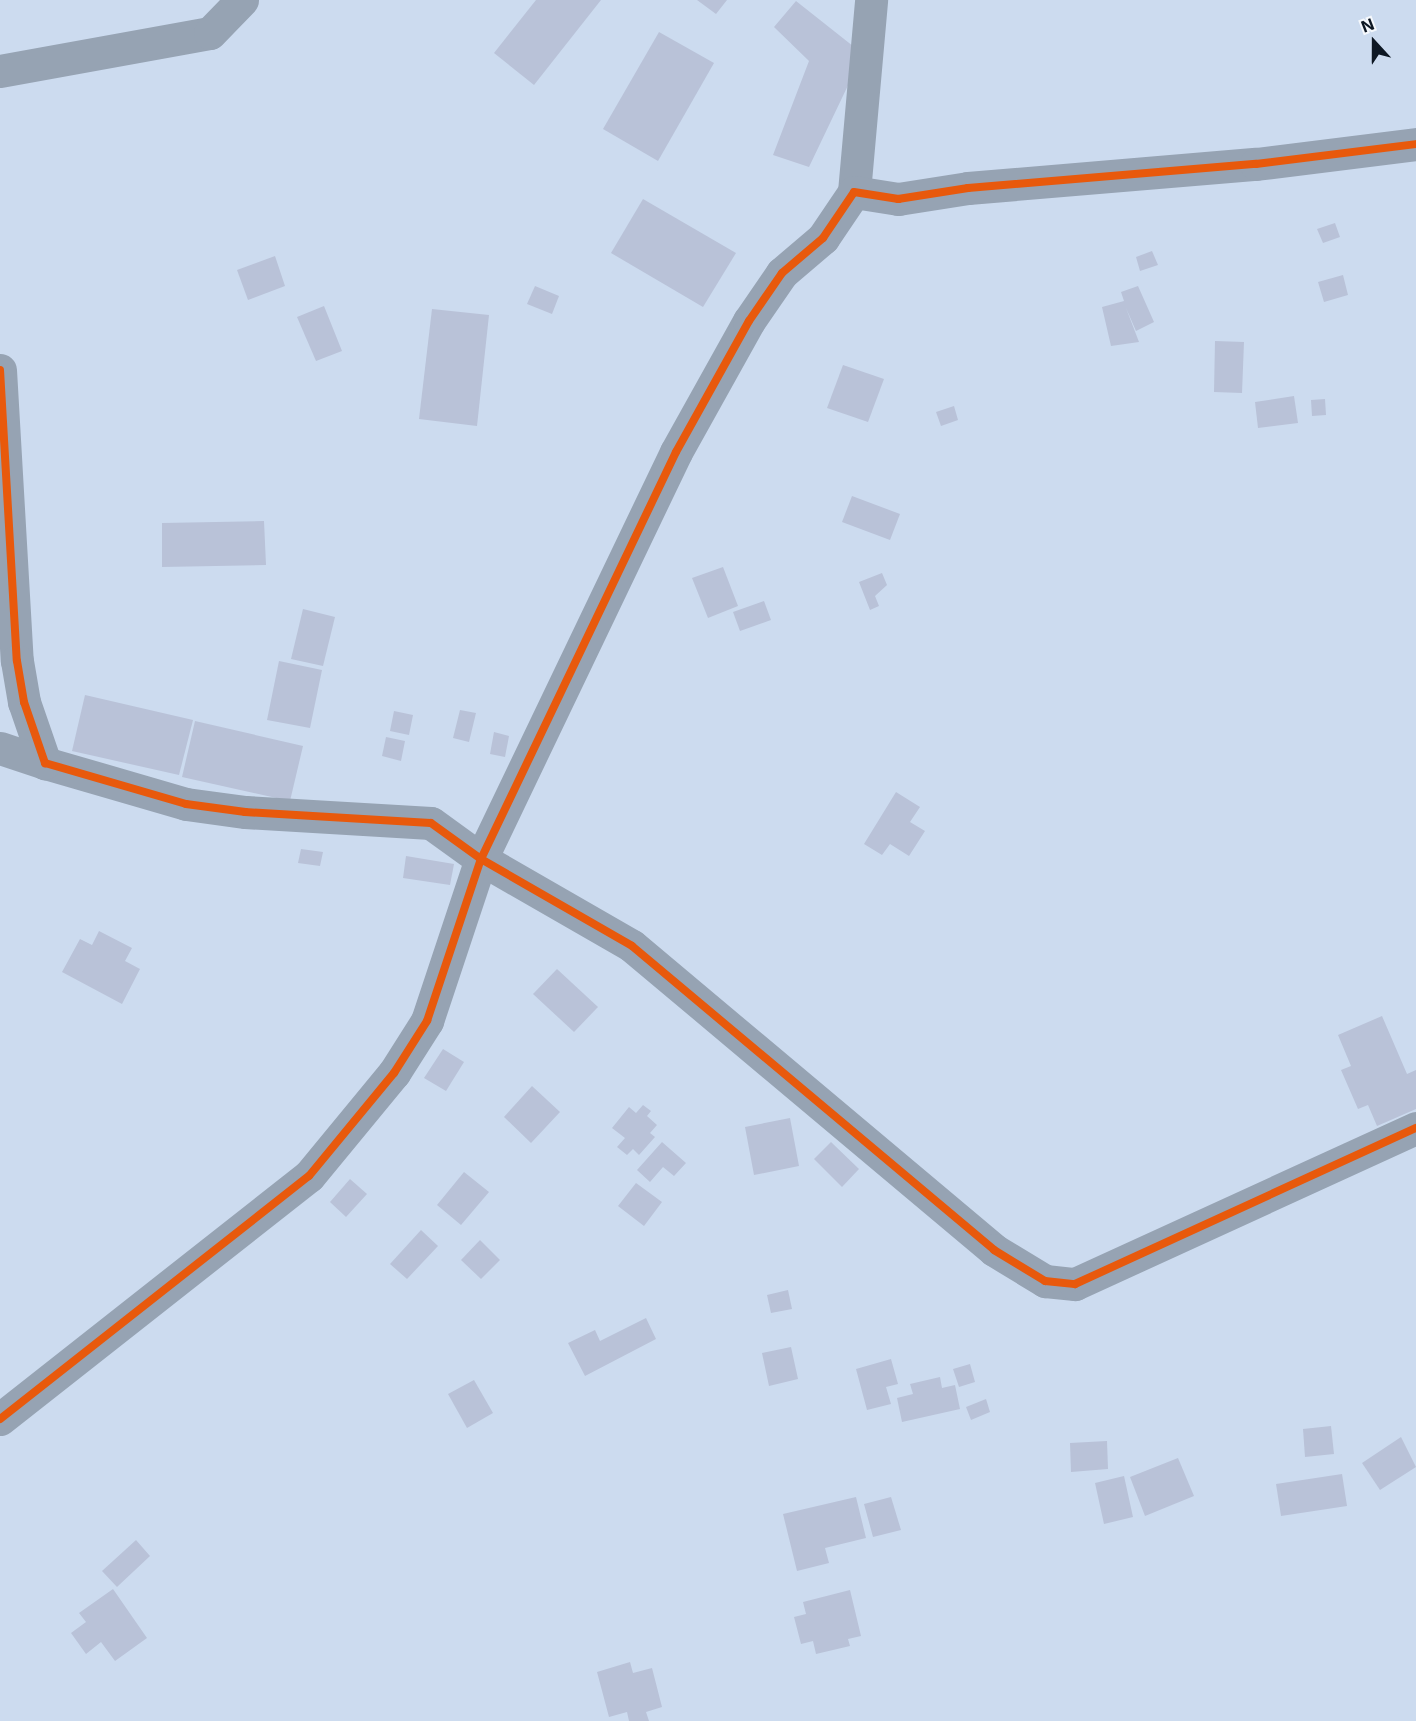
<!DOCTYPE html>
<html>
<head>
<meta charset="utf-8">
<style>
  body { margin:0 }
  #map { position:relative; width:1416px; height:1721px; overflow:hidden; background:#ccdbef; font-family:Inter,sans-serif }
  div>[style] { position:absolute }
  .building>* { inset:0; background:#b9c2d8 }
  .minor>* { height:33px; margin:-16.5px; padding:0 16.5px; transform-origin:16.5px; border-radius:16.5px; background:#96a3b3 }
  .cycleway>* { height:8px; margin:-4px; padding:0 4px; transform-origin:4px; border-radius:4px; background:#e8590c }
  span { translate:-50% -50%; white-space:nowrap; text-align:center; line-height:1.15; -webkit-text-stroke:4.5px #f5f8fc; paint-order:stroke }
  .north { position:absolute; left:1344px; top:12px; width:60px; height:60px; -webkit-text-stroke:4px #f5f8fc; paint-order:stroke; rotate:339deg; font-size:16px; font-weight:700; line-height:24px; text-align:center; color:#0d1723 }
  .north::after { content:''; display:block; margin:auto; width:21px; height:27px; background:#0d1723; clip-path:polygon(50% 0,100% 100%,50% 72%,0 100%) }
</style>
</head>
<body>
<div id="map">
  <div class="building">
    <div style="clip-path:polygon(536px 0,601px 0,534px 85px,494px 53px)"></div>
    <div style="clip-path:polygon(697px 0,727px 0,716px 14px)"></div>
    <div style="clip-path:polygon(796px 1px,863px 54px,809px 167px,773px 155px,809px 61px,774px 27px)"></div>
    <div style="clip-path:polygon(659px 32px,714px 63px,658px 161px,603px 129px)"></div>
    <div style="clip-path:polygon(643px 199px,736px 253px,703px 307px,611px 253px)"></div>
    <div style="clip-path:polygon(1335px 223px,1340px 237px,1323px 243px,1317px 229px)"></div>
    <div style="clip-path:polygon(1152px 251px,1158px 265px,1140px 271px,1136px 257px)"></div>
    <div style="clip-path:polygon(275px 256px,285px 286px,248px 300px,237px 270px)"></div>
    <div style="clip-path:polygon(1343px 275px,1348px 295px,1324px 302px,1318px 282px)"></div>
    <div style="clip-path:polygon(535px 286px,559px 296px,552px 314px,527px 304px)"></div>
    <div style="clip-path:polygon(1138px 286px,1154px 322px,1136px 331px,1126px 308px,1139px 342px,1111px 346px,1102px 307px,1124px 301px,1121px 292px)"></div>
    <div style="clip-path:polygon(324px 306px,342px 351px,316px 361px,297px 317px)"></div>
    <div style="clip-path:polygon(432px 309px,489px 315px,477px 426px,419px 419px)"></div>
    <div style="clip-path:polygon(1215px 341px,1244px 342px,1242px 393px,1214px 392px)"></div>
    <div style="clip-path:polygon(843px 365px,884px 379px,868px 422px,827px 408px)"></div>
    <div style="clip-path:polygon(1294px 396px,1298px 423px,1258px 428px,1255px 402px)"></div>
    <div style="clip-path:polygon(1325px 399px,1326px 415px,1312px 416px,1311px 400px)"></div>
    <div style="clip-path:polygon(954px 406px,958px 420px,941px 426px,936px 412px)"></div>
    <div style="clip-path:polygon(852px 496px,900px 514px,890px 540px,842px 522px)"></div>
    <div style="clip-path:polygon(264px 521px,266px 565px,162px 567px,162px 523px)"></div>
    <div style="clip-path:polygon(723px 567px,738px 606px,708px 618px,692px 578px)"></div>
    <div style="clip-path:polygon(882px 573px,887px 585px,875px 596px,879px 606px,870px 610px,859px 582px)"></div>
    <div style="clip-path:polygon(764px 601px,771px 620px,740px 631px,733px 612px)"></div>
    <div style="clip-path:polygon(303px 609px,335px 617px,323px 666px,291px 659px)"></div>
    <div style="clip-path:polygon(279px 661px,322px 670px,310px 728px,267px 720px)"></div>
    <div style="clip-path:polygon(85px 695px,193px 720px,179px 775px,72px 751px)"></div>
    <div style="clip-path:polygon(460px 710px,476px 713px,469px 742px,453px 738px)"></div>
    <div style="clip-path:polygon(394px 711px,413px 715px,409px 735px,390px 731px)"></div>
    <div style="clip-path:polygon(195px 721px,303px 746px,290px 801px,182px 777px)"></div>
    <div style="clip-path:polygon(494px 732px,509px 736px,505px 757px,490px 754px)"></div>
    <div style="clip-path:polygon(386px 737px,405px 741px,401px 761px,382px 756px)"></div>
    <div style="clip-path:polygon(896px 792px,920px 807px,910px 822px,925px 831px,909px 856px,890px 844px,882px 855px,864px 844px)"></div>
    <div style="clip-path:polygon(301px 849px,323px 852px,320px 866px,298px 863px)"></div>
    <div style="clip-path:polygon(406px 856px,454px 864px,450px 885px,403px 878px)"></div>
    <div style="clip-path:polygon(99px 931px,132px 948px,125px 961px,140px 969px,122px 1004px,62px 972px,80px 939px,92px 945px)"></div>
    <div style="clip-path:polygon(557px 969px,598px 1007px,574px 1032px,533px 994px)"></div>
    <div style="clip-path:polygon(1382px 1016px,1407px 1074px,1416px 1070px,1416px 1109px,1377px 1126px,1368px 1105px,1358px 1109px,1341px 1070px,1351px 1066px,1338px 1035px)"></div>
    <div style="clip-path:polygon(443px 1049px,464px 1062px,446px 1091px,424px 1078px)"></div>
    <div style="clip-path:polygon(532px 1086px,560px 1112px,531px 1143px,504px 1117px)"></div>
    <div style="clip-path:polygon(643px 1105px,651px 1111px,647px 1116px,657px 1125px,650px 1133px,655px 1137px,639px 1155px,633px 1149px,627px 1155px,617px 1147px,625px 1138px,612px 1128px,629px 1107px,636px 1113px)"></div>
    <div style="clip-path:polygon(790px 1118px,799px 1166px,754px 1175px,745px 1127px)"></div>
    <div style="clip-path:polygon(662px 1142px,686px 1163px,674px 1176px,663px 1167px,650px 1182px,637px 1170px)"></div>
    <div style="clip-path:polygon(831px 1142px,859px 1169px,842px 1187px,814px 1159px)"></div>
    <div style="clip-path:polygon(464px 1172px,489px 1192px,461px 1225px,437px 1205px)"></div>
    <div style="clip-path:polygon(350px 1179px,367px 1194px,346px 1217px,330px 1202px)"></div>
    <div style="clip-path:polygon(636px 1183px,662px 1202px,644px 1226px,618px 1206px)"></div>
    <div style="clip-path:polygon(421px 1230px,438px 1246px,407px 1279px,390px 1264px)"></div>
    <div style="clip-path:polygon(480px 1240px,500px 1260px,481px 1279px,461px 1260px)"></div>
    <div style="clip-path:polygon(788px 1290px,792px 1309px,771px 1313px,767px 1295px)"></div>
    <div style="clip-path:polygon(646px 1318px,656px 1339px,585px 1376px,568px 1343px,595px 1330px,600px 1341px)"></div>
    <div style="clip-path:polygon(791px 1347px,798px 1379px,769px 1386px,762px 1353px)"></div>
    <div style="clip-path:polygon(891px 1359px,898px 1384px,886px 1387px,891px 1404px,867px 1410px,856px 1369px)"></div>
    <div style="clip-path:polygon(970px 1364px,975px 1382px,959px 1387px,953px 1369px)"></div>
    <div style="clip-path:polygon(940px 1377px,942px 1388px,955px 1385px,960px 1409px,902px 1422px,897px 1398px,913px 1394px,910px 1384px)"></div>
    <div style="clip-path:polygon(474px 1380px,493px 1413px,467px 1428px,448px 1394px)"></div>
    <div style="clip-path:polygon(986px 1399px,990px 1412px,971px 1420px,966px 1407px)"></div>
    <div style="clip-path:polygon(1331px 1426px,1334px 1454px,1305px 1457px,1303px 1429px)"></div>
    <div style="clip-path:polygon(1401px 1437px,1416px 1467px,1380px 1490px,1362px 1463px)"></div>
    <div style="clip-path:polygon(1107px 1441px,1108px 1469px,1071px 1472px,1070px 1443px)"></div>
    <div style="clip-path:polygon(1178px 1458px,1194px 1496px,1145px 1516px,1130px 1477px)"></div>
    <div style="clip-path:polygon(1342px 1474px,1347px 1506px,1281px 1516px,1276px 1484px)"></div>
    <div style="clip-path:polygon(1124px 1476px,1133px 1517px,1104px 1524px,1095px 1483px)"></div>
    <div style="clip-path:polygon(856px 1497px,866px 1538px,825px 1548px,829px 1563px,797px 1571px,783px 1514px)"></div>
    <div style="clip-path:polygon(891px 1497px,901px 1530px,873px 1537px,864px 1504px)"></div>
    <div style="clip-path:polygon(136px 1540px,150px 1556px,117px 1587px,102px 1571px)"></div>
    <div style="clip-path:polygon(113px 1589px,147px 1638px,115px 1661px,101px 1642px,86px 1654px,71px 1633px,86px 1622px,79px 1613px)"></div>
    <div style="clip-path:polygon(850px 1590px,861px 1636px,848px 1639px,850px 1646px,816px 1654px,813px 1641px,801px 1644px,794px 1617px,806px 1614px,803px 1602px)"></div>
    <div style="clip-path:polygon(630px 1662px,633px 1673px,652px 1668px,662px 1707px,646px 1712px,649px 1721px,629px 1721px,627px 1712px,609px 1717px,597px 1672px)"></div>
  </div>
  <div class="minor">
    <div style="left:0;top:71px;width:213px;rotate:-10.3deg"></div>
    <div style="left:210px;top:33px;width:46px;rotate:-45.9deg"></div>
    <div style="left:854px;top:192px;width:193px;rotate:-84.9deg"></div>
    <div style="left:0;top:370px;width:291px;rotate:86.7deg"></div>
    <div style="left:17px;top:661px;width:42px;rotate:80.3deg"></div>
    <div style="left:24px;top:702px;width:65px;rotate:71deg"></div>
    <div style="left:45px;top:763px;width:147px;rotate:16.2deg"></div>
    <div style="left:186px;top:804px;width:60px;rotate:7.7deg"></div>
    <div style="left:245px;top:812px;width:186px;rotate:3.4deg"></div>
    <div style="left:431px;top:823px;width:62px;rotate:35.8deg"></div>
    <div style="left:481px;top:859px;width:174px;rotate:29.9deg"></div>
    <div style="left:632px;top:946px;width:473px;rotate:40deg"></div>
    <div style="left:994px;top:1250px;width:60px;rotate:31.3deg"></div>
    <div style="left:1045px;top:1281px;width:30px;rotate:6deg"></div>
    <div style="left:1075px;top:1284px;width:375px;rotate:-24.6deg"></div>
    <div style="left:0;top:748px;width:47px;rotate:18.4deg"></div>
    <div style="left:0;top:1419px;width:393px;rotate:-38.2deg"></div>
    <div style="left:309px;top:1176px;width:134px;rotate:-50.5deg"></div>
    <div style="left:394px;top:1073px;width:62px;rotate:-57.6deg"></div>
    <div style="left:427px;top:1021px;width:171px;rotate:-71.6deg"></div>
    <div style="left:481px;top:859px;width:451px;rotate:-64.4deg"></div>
    <div style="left:676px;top:452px;width:150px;rotate:-60.9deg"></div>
    <div style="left:749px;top:321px;width:58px;rotate:-55.5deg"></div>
    <div style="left:782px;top:273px;width:54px;rotate:-40.5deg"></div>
    <div style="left:823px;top:238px;width:55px;rotate:-56deg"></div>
    <div style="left:854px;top:192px;width:45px;rotate:9deg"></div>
    <div style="left:898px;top:199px;width:71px;rotate:-8.9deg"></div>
    <div style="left:968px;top:188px;width:289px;rotate:-4.8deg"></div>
    <div style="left:1256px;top:164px;width:161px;rotate:-7.1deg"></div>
  </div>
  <div class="cycleway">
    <div style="left:0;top:370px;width:291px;rotate:86.7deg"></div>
    <div style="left:17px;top:661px;width:42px;rotate:80.3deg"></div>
    <div style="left:24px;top:702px;width:65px;rotate:71deg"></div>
    <div style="left:45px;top:763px;width:147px;rotate:16.2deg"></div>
    <div style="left:186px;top:804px;width:60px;rotate:7.7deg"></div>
    <div style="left:245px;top:812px;width:186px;rotate:3.4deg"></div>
    <div style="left:431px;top:823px;width:62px;rotate:35.8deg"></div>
    <div style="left:481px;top:859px;width:174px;rotate:29.9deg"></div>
    <div style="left:632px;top:946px;width:473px;rotate:40deg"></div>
    <div style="left:994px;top:1250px;width:60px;rotate:31.3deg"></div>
    <div style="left:1045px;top:1281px;width:30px;rotate:6deg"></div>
    <div style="left:1075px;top:1284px;width:375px;rotate:-24.6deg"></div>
    <div style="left:0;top:1419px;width:393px;rotate:-38.2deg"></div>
    <div style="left:309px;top:1176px;width:134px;rotate:-50.5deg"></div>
    <div style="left:394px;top:1073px;width:62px;rotate:-57.6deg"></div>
    <div style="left:427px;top:1021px;width:171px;rotate:-71.6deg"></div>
    <div style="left:481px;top:859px;width:451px;rotate:-64.4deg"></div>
    <div style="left:676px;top:452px;width:150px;rotate:-60.9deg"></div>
    <div style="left:749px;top:321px;width:58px;rotate:-55.5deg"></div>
    <div style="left:782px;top:273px;width:54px;rotate:-40.5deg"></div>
    <div style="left:823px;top:238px;width:55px;rotate:-56deg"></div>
    <div style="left:854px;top:192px;width:45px;rotate:9deg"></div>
    <div style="left:898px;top:199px;width:71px;rotate:-8.9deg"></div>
    <div style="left:968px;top:188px;width:289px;rotate:-4.8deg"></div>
    <div style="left:1256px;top:164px;width:161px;rotate:-7.1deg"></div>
  </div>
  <div class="north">N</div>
</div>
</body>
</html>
